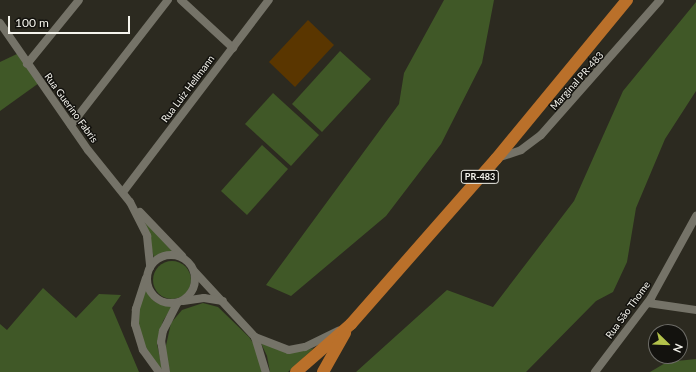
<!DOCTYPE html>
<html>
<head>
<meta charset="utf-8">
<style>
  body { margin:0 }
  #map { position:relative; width:696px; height:372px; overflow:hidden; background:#2c2a20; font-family:Lato,sans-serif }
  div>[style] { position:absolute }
  .green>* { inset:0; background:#405827 }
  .round { border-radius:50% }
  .building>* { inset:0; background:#5a3600 }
  .minor>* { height:8px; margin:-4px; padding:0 4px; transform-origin:4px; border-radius:4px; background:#757368 }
  .minor>.ring { margin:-4px; padding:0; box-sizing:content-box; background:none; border:8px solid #757368; border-radius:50% }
  .highway>* { height:12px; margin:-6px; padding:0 6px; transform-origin:6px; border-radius:6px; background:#ba702a }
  span { translate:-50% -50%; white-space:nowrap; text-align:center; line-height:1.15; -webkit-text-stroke:3px #13120e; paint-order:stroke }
  .shield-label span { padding:1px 3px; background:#13120e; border:1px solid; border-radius:3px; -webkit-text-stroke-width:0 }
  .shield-label { font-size:9px; color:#f5f4ed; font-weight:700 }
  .street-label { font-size:10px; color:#f5f4ed }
  .north { position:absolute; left:648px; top:324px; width:40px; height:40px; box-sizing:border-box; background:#13120e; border:1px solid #6d6c67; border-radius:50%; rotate:113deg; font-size:11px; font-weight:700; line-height:16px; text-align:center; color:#f5f4ed }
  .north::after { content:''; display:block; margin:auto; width:14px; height:18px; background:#b3c24b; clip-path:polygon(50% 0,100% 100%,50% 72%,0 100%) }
  .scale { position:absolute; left:8px; top:16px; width:122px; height:18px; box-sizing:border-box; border:2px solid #f5f4ed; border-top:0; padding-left:5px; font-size:12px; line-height:14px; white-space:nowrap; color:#f5f4ed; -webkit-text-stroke:3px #13120e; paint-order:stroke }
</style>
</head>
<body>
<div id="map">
  <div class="green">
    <div style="clip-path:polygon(444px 0,494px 0,482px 63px,441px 144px,386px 216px,291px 296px,266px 285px,399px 104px,404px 73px)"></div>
    <div style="clip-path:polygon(696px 2px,696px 91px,665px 139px,636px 208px,627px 262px,613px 292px,596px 301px,526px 372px,356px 372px,447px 290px,493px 307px,574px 201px,623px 91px)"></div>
    <div style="clip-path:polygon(340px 51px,371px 79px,322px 132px,292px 104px)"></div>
    <div style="clip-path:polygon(19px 53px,39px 83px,0 111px,0 62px)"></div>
    <div style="clip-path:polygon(273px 93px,319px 135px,291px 166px,245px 124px)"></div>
    <div style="clip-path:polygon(262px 145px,288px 169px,247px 215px,221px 191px)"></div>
    <div style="clip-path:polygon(145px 222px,172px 251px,154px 258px)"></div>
    <div class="round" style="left:153px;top:261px;width:38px;height:38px"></div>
    <div style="clip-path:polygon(145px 287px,155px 302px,172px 307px,163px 321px,157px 344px,163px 372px,150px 360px,139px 329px,138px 314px)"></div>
    <div style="clip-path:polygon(43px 288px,76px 318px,99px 294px,121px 295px,112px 308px,139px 372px,0 372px,0 324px,7px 330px)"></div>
    <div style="clip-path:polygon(203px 303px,218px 307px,249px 337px,256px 347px,262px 372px,170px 372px,165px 350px,171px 323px,182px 310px)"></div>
    <div style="clip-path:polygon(260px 341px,306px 350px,314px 348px,288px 372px,270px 372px,267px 356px)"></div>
    <div style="clip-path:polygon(696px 359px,696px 372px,650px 372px,667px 362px)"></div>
  </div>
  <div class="building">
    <div style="clip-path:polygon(308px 20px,334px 45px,295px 87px,269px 62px)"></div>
  </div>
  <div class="minor">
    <div style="left:181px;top:0;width:71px;rotate:42.7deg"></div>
    <div style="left:0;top:23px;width:155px;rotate:55.3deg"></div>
    <div style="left:88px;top:150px;width:67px;rotate:51.1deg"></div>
    <div style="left:130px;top:202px;width:38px;rotate:63deg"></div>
    <div style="left:147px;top:236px;width:31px;rotate:84deg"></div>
    <div style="left:27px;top:64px;width:82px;rotate:-50.9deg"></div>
    <div style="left:71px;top:125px;width:158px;rotate:-52.2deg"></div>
    <div style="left:497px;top:158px;width:25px;rotate:-18deg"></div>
    <div style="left:521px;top:150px;width:25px;rotate:-37deg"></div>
    <div style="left:541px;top:135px;width:180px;rotate:-48.6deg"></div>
    <div style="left:123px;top:192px;width:241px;rotate:-52.8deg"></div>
    <div style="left:140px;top:212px;width:61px;rotate:46.3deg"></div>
    <div class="ring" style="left:147px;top:255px;width:40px;height:40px"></div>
    <div style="left:194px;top:271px;width:90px;rotate:47.3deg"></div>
    <div style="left:255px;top:337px;width:37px;rotate:73deg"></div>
    <div style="left:146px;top:278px;width:33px;rotate:108deg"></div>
    <div style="left:136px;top:309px;width:15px;rotate:94deg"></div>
    <div style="left:135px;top:324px;width:27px;rotate:73deg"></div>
    <div style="left:143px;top:350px;width:27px;rotate:54deg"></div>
    <div style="left:183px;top:301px;width:21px;rotate:-8deg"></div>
    <div style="left:204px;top:298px;width:19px;rotate:9deg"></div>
    <div style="left:648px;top:303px;width:49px;rotate:8.3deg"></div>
    <div style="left:255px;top:337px;width:36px;rotate:21deg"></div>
    <div style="left:289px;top:350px;width:16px;rotate:-11deg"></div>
    <div style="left:305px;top:347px;width:37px;rotate:-26deg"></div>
    <div style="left:166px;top:372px;width:30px;rotate:-99deg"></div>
    <div style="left:161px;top:342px;width:11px;rotate:-80deg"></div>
    <div style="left:163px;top:331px;width:31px;rotate:-63deg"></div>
    <div style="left:595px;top:372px;width:93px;rotate:-52.9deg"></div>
    <div style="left:651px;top:298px;width:94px;rotate:-61.2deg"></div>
  </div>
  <div class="highway">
    <div style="left:296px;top:372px;width:73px;rotate:-41.1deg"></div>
    <div style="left:351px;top:324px;width:220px;rotate:-48.7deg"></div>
    <div style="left:496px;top:159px;width:206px;rotate:-50.5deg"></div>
    <div style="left:323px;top:372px;width:45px;rotate:-60.6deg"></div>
  </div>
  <div class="shield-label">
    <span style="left:480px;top:177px">PR-483</span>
  </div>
  <div class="street-label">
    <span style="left:577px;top:81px;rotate:-48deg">Marginal PR-483</span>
    <span style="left:188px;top:89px;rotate:-53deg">Rua Luiz Hellmann</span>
    <span style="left:71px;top:108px;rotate:54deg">Rua Guerino Fabris</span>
    <span style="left:628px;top:310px;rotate:-54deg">Rua São Thome</span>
  </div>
  <div class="north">N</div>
  <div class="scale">100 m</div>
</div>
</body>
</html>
